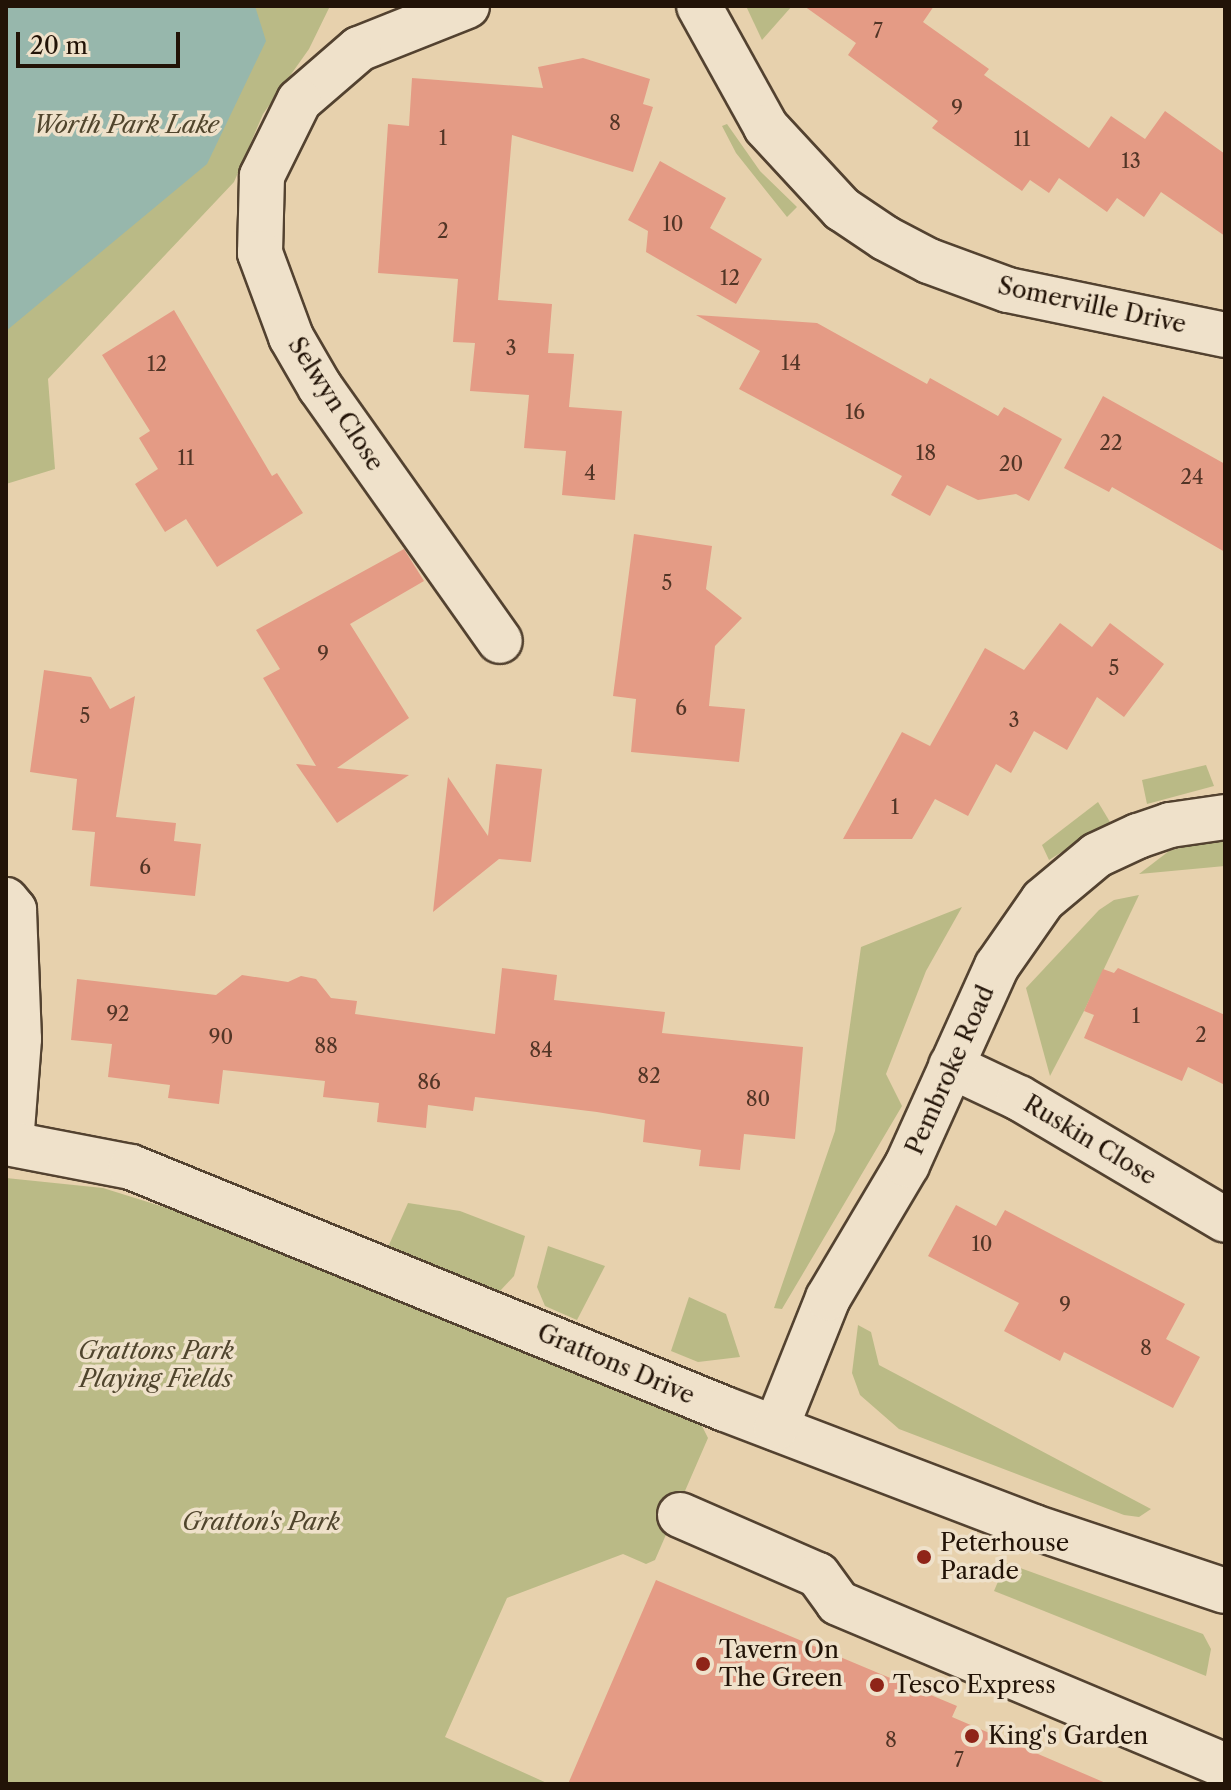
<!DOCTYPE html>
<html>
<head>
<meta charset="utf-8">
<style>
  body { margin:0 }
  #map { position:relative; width:1231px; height:1790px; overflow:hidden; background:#e7d1ad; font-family:"Libre Caslon Text",serif }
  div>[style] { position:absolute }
  .green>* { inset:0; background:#baba86 }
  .water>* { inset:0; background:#97b7ac }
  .building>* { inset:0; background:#e49b85 }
  .roads { filter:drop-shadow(2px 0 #534230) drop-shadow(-2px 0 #534230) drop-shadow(0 2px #534230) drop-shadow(0 -2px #534230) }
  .minor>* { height:44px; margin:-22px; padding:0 22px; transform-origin:22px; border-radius:22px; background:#efe1ca }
  .dots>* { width:22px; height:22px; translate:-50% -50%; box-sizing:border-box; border:4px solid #efe1ca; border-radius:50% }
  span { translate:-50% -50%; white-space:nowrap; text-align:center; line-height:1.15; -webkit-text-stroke:7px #efe1ca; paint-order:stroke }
  .number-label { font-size:20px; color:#523526 }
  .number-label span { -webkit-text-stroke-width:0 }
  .park-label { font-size:24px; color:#50452d; font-style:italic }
  .street-label { font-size:24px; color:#221307 }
  .poi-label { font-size:24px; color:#221307 }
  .left { translate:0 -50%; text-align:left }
  .frame { position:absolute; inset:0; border:8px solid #221307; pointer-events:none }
  .scale { position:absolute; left:16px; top:32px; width:164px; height:36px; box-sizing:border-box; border:4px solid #221307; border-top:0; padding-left:10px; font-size:24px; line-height:28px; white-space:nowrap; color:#221307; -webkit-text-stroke:6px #efe1ca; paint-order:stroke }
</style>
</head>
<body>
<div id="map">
  <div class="green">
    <div style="clip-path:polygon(6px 6px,330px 6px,309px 49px,263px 114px,234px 182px,48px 379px,55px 469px,6px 484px)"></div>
    <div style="clip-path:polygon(746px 6px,792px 6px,762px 40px)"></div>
    <div style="clip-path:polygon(727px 124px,760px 171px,797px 207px,787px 217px,736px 153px,722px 126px)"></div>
    <div style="clip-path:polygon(1206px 765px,1214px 786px,1147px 804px,1142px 780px)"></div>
    <div style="clip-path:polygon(1098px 802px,1110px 822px,1049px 860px,1042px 845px)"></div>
    <div style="clip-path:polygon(1225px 836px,1225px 866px,1139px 874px,1169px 851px)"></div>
    <div style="clip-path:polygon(1139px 895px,1084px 1011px,1050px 1076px,1026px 988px,1099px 910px,1114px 900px)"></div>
    <div style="clip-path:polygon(962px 907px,926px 971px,886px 1074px,902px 1106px,782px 1309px,774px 1308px,835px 1131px,861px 947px)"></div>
    <div style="clip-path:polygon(6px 1178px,103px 1188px,167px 1208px,349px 1278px,702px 1426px,708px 1438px,655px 1560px,646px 1564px,623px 1554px,507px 1598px,445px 1737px,549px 1784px,6px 1784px)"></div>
    <div style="clip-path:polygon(408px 1203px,460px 1211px,525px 1236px,514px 1276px,499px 1292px,388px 1247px)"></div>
    <div style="clip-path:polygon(548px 1246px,605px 1266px,577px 1320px,545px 1306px,537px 1287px)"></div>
    <div style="clip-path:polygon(689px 1297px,726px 1314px,740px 1357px,698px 1362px,671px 1351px)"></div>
    <div style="clip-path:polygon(858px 1325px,871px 1332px,879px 1365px,1151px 1509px,1139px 1517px,1124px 1515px,899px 1429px,860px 1395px,852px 1373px)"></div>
    <div style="clip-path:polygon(1006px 1563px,1203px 1634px,1211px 1649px,1206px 1676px,994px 1591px)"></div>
  </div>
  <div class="water">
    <div style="clip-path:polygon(6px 6px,255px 6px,266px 41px,207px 164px,6px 331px)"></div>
  </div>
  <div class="building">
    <div style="clip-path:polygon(804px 6px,934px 6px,923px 22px,989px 69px,984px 75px,1089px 148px,1111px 116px,1145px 139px,1165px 111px,1225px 154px,1225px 236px,1161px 192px,1144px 217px,1117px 198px,1107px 212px,1059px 178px,1049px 193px,1030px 180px,1022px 191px,932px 128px,938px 121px,848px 55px,856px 43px)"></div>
    <div style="clip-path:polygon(583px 58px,650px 79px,643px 104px,653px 107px,633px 172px,512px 135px,498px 300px,552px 304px,548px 353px,574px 354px,569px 407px,622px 411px,615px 500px,562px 495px,566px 451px,524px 448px,529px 395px,470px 391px,475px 343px,453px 342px,458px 279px,378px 273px,388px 124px,409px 126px,412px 78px,543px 88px,538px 67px)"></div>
    <div style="clip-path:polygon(660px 161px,726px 198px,710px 228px,762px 259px,736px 304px,646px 252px,648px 231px,628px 220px)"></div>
    <div style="clip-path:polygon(174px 310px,272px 476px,277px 473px,303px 513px,217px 567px,186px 519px,165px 532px,135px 484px,158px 469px,139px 438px,150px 431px,102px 355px)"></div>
    <div style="clip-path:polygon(696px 315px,817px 323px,927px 384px,930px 378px,998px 416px,1004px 407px,1062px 439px,1029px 501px,1016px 494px,978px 500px,947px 485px,930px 516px,891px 495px,902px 476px,739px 389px,760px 351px)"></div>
    <div style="clip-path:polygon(1103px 396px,1225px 464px,1225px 552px,1112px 487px,1109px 492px,1064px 468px)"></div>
    <div style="clip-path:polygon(634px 534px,712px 546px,706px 589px,742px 618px,715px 646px,709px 706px,745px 709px,739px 762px,631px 752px,636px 699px,613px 696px)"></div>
    <div style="clip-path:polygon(404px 549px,424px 581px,350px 624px,409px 718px,337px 768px,409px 775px,337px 823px,296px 764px,316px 766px,263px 678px,280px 669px,256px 630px)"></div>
    <div style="clip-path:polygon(1060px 623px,1092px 647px,1110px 623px,1164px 664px,1124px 717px,1097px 697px,1067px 750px,1034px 731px,1011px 773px,996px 764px,968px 816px,935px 799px,912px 839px,843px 839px,902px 732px,930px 746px,985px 648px,1024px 670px)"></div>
    <div style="clip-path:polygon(44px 670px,91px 677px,110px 709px,135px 696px,116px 817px,176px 823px,174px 841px,201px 844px,195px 896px,90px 886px,95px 832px,72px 830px,77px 779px,30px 772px)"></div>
    <div style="clip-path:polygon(496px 764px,542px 769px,531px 862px,499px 859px,433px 912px,448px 777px,488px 836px)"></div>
    <div style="clip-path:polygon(502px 968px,557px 975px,554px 1000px,665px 1012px,662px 1033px,803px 1047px,795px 1139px,744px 1134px,740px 1170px,699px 1166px,701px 1150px,643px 1142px,645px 1120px,597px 1112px,475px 1097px,473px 1111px,428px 1105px,426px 1128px,377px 1122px,379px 1103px,323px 1097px,325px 1081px,223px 1070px,219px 1104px,168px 1098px,170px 1085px,108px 1077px,112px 1044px,71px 1040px,77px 979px,216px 995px,242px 975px,288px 982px,301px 976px,316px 979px,331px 998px,357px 1001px,355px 1014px,495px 1034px)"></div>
    <div style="clip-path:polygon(1118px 968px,1225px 1015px,1225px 1085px,1188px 1067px,1182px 1081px,1084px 1038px,1094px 1015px,1084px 1011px,1103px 969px,1114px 973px)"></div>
    <div style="clip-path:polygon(956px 1205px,996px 1226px,1005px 1210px,1185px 1304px,1166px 1339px,1200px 1357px,1173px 1408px,1064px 1352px,1060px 1361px,1004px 1331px,1019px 1303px,928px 1256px)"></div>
    <div style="clip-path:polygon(656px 1580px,957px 1706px,952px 1717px,1108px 1784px,568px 1784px)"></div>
  </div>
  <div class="roads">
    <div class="minor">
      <div style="left:467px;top:6px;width:116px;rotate:158.3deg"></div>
      <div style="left:359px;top:49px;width:79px;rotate:139.1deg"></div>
      <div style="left:299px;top:101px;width:84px;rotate:116.3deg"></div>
      <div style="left:262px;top:176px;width:77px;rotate:91.5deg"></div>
      <div style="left:260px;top:253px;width:90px;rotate:69.7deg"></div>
      <div style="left:291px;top:337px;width:58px;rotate:59.9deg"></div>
      <div style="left:320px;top:387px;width:311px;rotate:54.7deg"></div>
      <div style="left:699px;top:6px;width:138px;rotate:61deg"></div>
      <div style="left:766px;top:127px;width:112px;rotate:47.2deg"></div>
      <div style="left:842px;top:209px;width:52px;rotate:34deg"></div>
      <div style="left:885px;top:238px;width:50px;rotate:27.6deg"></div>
      <div style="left:929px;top:261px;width:84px;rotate:20.2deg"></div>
      <div style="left:1008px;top:290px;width:222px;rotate:11.7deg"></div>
      <div style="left:6px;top:900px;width:13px;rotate:51deg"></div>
      <div style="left:14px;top:910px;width:129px;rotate:87.8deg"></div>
      <div style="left:19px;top:1039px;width:104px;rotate:94.4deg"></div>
      <div style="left:951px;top:1066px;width:75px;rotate:25.2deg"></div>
      <div style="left:1019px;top:1098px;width:239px;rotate:30.6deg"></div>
      <div style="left:6px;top:1143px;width:127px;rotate:10.9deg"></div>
      <div style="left:131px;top:1167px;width:641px;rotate:22.17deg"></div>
      <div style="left:725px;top:1409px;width:331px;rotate:20.9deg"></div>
      <div style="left:1034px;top:1527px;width:201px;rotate:18.5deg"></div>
      <div style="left:776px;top:1428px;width:140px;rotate:-68.2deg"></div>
      <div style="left:828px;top:1298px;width:155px;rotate:-59.3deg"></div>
      <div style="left:907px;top:1165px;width:218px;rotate:-65.7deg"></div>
      <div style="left:997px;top:966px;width:80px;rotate:-55.1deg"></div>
      <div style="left:1043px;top:900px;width:70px;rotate:-39.8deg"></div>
      <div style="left:1097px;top:855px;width:45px;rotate:-24.9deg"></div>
      <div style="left:1138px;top:836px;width:34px;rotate:-19deg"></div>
      <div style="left:1170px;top:825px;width:56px;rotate:-8.3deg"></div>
      <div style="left:680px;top:1515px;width:150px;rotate:23.5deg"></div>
      <div style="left:818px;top:1575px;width:34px;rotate:54deg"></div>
      <div style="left:838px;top:1603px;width:420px;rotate:22.8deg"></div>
    </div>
  </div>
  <div class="dots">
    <div style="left:924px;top:1557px;background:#8f2418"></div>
    <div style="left:703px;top:1664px;background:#8f2418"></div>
    <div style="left:877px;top:1685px;background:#8f2418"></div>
    <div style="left:972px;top:1736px;background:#8f2418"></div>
  </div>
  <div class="number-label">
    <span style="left:878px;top:31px">7</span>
    <span style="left:957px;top:108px">9</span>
    <span style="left:615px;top:123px">8</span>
    <span style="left:443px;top:138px">1</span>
    <span style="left:1022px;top:139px">11</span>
    <span style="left:1131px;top:161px">13</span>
    <span style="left:673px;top:224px">10</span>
    <span style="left:443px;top:231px">2</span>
    <span style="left:730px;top:278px">12</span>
    <span style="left:511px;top:348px">3</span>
    <span style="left:791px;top:363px">14</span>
    <span style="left:157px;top:364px">12</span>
    <span style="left:855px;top:412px">16</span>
    <span style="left:1111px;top:443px">22</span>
    <span style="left:926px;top:453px">18</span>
    <span style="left:186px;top:458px">11</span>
    <span style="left:1011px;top:464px">20</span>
    <span style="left:590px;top:473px">4</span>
    <span style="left:1192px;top:477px">24</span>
    <span style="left:667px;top:583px">5</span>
    <span style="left:323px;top:654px">9</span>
    <span style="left:1114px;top:668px">5</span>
    <span style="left:681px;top:708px">6</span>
    <span style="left:85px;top:716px">5</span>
    <span style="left:1014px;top:720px">3</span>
    <span style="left:895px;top:807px">1</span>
    <span style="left:145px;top:867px">6</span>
    <span style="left:118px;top:1014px">92</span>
    <span style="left:1136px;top:1016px">1</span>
    <span style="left:1201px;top:1035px">2</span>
    <span style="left:221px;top:1037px">90</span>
    <span style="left:326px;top:1046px">88</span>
    <span style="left:541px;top:1050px">84</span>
    <span style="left:649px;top:1076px">82</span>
    <span style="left:429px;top:1082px">86</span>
    <span style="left:758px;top:1099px">80</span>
    <span style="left:982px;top:1244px">10</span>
    <span style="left:1065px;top:1305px">9</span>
    <span style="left:1146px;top:1348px">8</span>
    <span style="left:891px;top:1740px">8</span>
    <span style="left:959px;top:1760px">7</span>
  </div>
  <div class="park-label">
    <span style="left:126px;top:125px">Worth Park Lake</span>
    <span style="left:156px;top:1365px">Grattons Park<br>Playing Fields</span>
    <span style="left:261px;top:1522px">Gratton's Park</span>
  </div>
  <div class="street-label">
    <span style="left:1092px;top:305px;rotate:12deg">Somerville Drive</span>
    <span style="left:336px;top:404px;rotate:57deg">Selwyn Close</span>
    <span style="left:950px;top:1070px;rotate:-66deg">Pembroke Road</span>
    <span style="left:1090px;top:1140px;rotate:31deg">Ruskin Close</span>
    <span style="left:616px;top:1364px;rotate:23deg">Grattons Drive</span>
  </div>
  <div class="poi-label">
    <span class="left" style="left:940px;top:1557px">Peterhouse<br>Parade</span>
    <span class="left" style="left:719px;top:1664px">Tavern On<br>The Green</span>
    <span class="left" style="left:893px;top:1685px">Tesco Express</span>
    <span class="left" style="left:988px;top:1736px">King's Garden</span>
  </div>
  <div class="frame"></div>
  <div class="scale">20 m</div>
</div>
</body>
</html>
